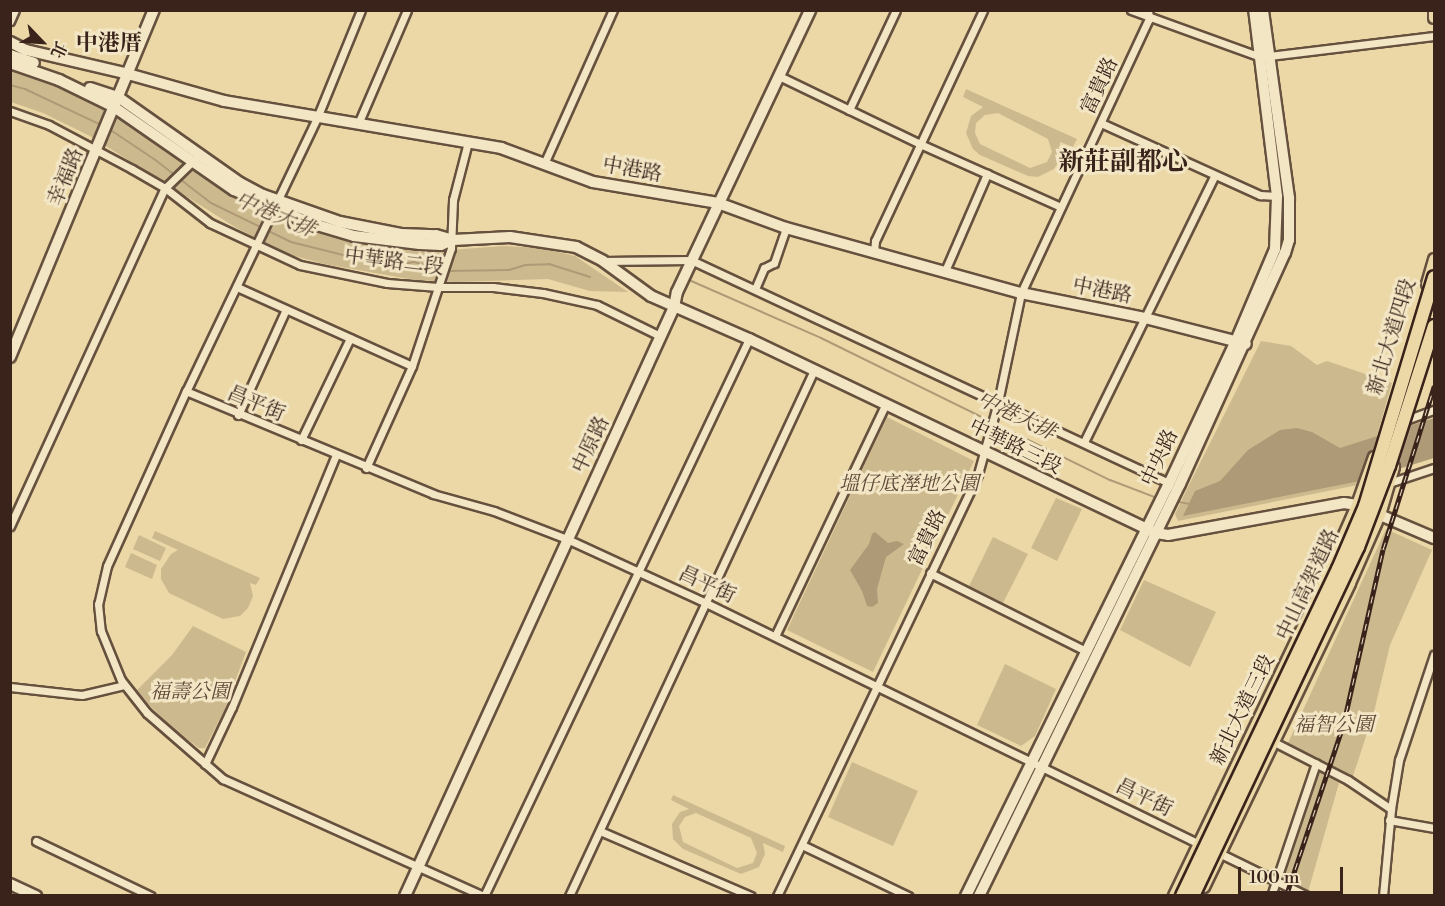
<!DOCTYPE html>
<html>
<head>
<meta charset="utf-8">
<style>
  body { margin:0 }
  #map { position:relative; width:1445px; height:906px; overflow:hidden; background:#ebd8a6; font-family:"Libre Bodoni","Noto Serif TC",serif }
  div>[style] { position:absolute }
  .green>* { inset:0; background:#cdb98e }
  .water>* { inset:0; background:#af9a77 }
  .stream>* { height:2px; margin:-1px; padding:0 1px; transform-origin:1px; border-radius:1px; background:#af9a77 }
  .roads { filter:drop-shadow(2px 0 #66503e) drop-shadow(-2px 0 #66503e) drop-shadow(0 2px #66503e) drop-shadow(0 -2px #66503e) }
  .street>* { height:7px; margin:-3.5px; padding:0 3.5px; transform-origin:3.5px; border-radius:3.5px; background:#f2e6c5 }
  .secondary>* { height:10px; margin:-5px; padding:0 5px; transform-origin:5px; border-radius:5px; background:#f2e6c5 }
  .primary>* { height:10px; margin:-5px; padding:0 5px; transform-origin:5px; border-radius:5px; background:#ebd8a6 }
  .highway>* { height:12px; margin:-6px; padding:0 6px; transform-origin:6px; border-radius:6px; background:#ebd8a6 }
  .rail>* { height:4.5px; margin-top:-2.25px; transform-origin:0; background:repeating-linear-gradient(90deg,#f2e6c5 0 7px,#3a231b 0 14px); box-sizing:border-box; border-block:2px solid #3a231b }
  .bridges { filter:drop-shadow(2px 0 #3a231b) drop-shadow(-2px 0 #3a231b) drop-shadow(0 2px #3a231b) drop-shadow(0 -2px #3a231b) }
  .highway-bridge>* { height:12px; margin:-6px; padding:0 6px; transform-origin:6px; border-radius:6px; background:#ebd8a6 }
  span { translate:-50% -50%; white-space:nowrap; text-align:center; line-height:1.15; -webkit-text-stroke:6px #f2e6c5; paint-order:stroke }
  .street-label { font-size:20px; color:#3a231b }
  .park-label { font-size:20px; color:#5f4838; font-style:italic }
  .water-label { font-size:21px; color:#5d4737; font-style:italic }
  .quarter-label { font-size:22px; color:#3a231b; font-weight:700 }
  .district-label { font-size:26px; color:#3a231b; font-weight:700 }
  .frame { position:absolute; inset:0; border:12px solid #3a231b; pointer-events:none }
  .north { position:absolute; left:12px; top:12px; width:60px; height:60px; -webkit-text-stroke:4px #f2e6c5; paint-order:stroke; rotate:115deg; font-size:16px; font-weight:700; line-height:24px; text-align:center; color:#3a231b }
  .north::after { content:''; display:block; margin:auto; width:21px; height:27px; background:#3a231b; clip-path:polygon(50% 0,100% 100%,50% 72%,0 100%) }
  .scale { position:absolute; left:1238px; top:867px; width:105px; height:27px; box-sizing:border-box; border:3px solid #3a231b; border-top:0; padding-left:8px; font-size:18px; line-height:21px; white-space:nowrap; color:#3a231b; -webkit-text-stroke:4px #f2e6c5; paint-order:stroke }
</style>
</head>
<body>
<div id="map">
  <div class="green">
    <div style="clip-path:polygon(11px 70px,50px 83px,97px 104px,240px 201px,325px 234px,422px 252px,504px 246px,542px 248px,575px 256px,628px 292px,590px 291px,548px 279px,456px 282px,415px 280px,324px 264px,284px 253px,235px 227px,90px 136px,43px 113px,11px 102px)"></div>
    <div style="clip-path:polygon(evenodd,966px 89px,1077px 139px,1073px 147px,1060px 142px,1059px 161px,1054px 169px,1038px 177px,1028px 176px,980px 155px,973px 149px,966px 133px,971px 116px,983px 107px,963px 97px,966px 89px,998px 113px,1048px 139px,1052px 152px,1047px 162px,1030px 168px,980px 144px,975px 133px,976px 123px,985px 115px,998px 113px)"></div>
    <div style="clip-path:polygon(1261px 341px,1291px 346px,1317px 365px,1327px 361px,1392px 383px,1363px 484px,1178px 521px,1175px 514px,1187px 489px)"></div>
    <div style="clip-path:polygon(887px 417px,974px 461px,873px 672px,787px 630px)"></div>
    <div style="clip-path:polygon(1056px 498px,1082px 509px,1057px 561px,1031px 548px)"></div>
    <div style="clip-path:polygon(1386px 529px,1432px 550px,1390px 645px,1374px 712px,1353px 776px,1288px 743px)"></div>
    <div style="clip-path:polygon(155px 531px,260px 578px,256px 585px,250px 583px,253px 596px,248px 608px,240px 616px,223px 619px,169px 593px,161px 579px,161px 569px,171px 554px,178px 550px,152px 538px)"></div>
    <div style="clip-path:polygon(139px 535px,166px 548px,160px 561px,133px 549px)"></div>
    <div style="clip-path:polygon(993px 537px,1028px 554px,1003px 603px,969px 586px)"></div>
    <div style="clip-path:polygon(131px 553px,157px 565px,152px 579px,125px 567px)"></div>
    <div style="clip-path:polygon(1144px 580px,1216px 612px,1190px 667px,1120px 630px)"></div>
    <div style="clip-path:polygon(193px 626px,246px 652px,224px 711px,205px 748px,199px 748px,169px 726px,136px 691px,172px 655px)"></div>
    <div style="clip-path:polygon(1005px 664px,1056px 689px,1035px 736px,1021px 746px,977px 725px)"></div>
    <div style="clip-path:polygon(852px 762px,918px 791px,893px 846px,828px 817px)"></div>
    <div style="clip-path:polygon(1317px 770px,1339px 783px,1308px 892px,1282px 880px)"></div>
    <div style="clip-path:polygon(evenodd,673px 795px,785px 846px,783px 852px,763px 843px,765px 854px,759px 867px,741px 874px,683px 849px,673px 839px,672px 824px,680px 812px,689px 809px,671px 800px,673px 795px,696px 813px,751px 838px,757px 853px,753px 863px,737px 868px,683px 842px,679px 826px,685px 817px,696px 813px)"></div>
  </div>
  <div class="water">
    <div style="clip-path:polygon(1434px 418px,1434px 458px,1360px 481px,1183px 516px,1195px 491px,1220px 481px,1248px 450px,1280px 430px,1297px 428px,1312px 432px,1340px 448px)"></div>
    <div style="clip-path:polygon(875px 532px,888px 543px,897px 541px,904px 544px,886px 557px,877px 589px,878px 603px,872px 607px,867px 606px,862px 591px,850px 570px,869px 544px,872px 534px)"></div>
  </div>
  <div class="stream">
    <div style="left:10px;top:85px;width:16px;rotate:15deg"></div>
    <div style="left:25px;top:89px;width:84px;rotate:25.3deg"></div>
    <div style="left:109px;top:129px;width:54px;rotate:33.7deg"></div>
    <div style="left:154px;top:159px;width:72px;rotate:37.7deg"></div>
    <div style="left:211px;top:203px;width:89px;rotate:26deg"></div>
    <div style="left:291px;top:242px;width:62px;rotate:14deg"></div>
    <div style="left:351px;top:257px;width:21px;rotate:-14deg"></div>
    <div style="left:371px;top:252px;width:29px;rotate:29deg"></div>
    <div style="left:396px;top:266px;width:18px;rotate:-13deg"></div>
    <div style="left:414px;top:262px;width:34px;rotate:15deg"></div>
    <div style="left:447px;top:271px;width:62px;rotate:-0.9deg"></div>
    <div style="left:509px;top:270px;width:17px;rotate:-17deg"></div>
    <div style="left:525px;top:265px;width:24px;rotate:-2deg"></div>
    <div style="left:549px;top:264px;width:43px;rotate:17.6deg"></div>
    <div style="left:689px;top:280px;width:144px;rotate:23.7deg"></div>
    <div style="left:821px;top:338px;width:322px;rotate:26.2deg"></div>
    <div style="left:1110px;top:480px;width:50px;rotate:21deg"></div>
    <div style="left:1174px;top:501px;width:15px;rotate:11deg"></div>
  </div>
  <div class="roads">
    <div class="street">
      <div style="left:361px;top:10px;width:117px;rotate:112.2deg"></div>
      <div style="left:317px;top:118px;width:303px;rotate:115.6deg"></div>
      <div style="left:186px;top:391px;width:192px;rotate:114.3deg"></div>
      <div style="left:107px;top:566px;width:39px;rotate:103deg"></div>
      <div style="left:98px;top:604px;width:27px;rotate:84deg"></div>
      <div style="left:101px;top:631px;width:53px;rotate:67.8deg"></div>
      <div style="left:121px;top:680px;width:42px;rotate:51.8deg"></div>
      <div style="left:147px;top:713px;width:101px;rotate:41deg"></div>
      <div style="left:223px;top:779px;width:285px;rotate:24.2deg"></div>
      <div style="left:1131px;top:10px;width:138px;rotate:19.9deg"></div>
      <div style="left:1261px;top:57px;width:174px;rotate:-6.9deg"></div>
      <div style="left:10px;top:21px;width:12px;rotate:-66deg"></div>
      <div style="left:779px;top:76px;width:157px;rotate:25.7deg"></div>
      <div style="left:920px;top:144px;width:154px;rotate:24.1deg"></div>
      <div style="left:849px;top:110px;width:110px;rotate:-64.8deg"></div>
      <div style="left:10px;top:111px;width:41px;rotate:19.7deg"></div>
      <div style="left:49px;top:125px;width:94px;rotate:27.9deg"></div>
      <div style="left:132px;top:169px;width:38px;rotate:30deg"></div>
      <div style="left:165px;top:188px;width:57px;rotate:37.9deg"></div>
      <div style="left:210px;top:223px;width:99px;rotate:25deg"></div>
      <div style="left:300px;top:265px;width:89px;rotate:11.7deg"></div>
      <div style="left:387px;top:283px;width:51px;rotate:4.5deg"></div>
      <div style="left:438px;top:287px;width:55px"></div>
      <div style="left:493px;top:287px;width:50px;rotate:6.8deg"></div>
      <div style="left:543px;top:293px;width:55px;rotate:12.5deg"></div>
      <div style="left:597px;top:305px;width:70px;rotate:26.2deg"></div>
      <div style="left:1101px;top:123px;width:175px;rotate:24.4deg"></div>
      <div style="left:1260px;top:195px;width:17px;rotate:3deg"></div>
      <div style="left:358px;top:124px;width:124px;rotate:-66.7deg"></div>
      <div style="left:544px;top:164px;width:169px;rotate:-65.9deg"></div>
      <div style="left:874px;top:251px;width:10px;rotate:-84deg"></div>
      <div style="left:875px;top:241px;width:255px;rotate:-64.9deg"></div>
      <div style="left:603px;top:261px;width:88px;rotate:-0.7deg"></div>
      <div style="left:691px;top:260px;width:527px;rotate:25.01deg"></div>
      <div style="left:945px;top:271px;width:106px;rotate:-66.6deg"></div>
      <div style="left:237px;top:287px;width:192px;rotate:24.3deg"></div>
      <div style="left:755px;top:289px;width:23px;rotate:-67deg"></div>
      <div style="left:764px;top:268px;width:11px;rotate:-27deg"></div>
      <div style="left:774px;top:263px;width:37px;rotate:-71deg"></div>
      <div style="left:186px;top:391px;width:268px;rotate:22.6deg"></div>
      <div style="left:433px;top:494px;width:63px;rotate:15.6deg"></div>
      <div style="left:494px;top:511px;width:78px;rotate:21deg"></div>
      <div style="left:567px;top:539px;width:153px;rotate:24.7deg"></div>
      <div style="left:706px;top:603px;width:551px;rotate:26.05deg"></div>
      <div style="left:238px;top:415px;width:116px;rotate:-65.6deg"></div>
      <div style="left:1403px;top:421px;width:33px;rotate:-20deg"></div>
      <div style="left:301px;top:440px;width:113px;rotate:-64.3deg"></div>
      <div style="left:1084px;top:442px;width:297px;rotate:-63.9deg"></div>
      <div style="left:366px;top:468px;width:112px;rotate:-65.7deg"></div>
      <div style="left:412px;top:366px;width:124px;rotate:-71.7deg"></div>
      <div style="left:451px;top:248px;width:48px;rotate:-87.6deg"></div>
      <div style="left:453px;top:200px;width:60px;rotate:-75.5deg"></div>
      <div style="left:1389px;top:483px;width:47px;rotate:-18.4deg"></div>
      <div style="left:10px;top:526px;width:372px;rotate:-65.4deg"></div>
      <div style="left:165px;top:188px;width:42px;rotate:-44deg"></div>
      <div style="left:930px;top:573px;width:174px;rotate:26.6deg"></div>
      <div style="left:775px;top:636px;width:256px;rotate:-64.5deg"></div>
      <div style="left:10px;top:687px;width:72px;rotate:6.3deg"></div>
      <div style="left:82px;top:695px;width:43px;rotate:-13.4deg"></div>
      <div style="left:1274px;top:742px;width:83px;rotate:27.2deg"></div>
      <div style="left:1348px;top:780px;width:52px;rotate:34deg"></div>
      <div style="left:205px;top:764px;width:63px;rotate:-64.7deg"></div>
      <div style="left:232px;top:707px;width:273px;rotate:-67.6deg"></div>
      <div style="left:1389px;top:820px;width:46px;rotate:10.1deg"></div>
      <div style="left:600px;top:831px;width:164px;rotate:23.3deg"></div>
      <div style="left:36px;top:841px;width:127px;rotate:25.6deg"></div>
      <div style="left:802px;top:845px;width:118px;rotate:25.7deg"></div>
      <div style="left:1217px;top:852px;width:100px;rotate:26.1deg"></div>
      <div style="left:484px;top:896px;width:617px;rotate:-64.56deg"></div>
      <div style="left:569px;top:896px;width:580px;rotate:-65.02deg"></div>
      <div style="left:777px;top:896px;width:467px;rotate:-64.5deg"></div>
      <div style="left:978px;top:474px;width:75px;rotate:-74.5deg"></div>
      <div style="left:998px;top:402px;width:111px;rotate:-78.1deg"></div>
      <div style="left:1021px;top:293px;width:302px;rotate:-65deg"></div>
      <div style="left:1149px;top:19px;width:9px;rotate:-96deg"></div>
      <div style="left:1271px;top:896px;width:140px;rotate:-71.3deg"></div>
      <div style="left:1383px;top:896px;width:87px;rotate:-84.7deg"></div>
      <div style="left:1391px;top:809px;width:50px;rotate:-80.7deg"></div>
      <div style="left:1399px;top:760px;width:111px;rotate:-71.6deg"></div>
    </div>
    <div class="secondary">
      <div style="left:10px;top:42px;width:18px;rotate:27deg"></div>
      <div style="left:26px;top:50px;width:105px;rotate:13.2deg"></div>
      <div style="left:128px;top:74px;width:100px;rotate:15.7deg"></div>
      <div style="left:224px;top:101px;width:281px;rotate:9.6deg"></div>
      <div style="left:501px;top:148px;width:98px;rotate:20.3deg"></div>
      <div style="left:593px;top:182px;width:127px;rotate:9.5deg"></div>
      <div style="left:718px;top:203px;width:72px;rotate:20.2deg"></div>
      <div style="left:786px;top:228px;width:244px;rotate:15.5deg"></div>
      <div style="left:1021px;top:293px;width:126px;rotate:11.4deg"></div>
      <div style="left:1145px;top:318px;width:104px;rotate:14.4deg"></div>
      <div style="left:10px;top:55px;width:25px;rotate:18deg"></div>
      <div style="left:10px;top:63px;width:52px;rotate:19.1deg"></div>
      <div style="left:59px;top:80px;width:61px;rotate:26.1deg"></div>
      <div style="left:114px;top:107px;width:146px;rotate:34.7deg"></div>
      <div style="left:234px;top:190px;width:80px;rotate:23.7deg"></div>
      <div style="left:307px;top:222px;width:49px;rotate:16.6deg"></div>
      <div style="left:354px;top:236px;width:66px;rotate:6.9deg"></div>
      <div style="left:420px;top:244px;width:21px;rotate:3deg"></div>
      <div style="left:441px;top:245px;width:13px;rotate:-23deg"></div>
      <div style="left:453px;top:240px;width:57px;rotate:-3deg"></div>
      <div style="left:510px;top:237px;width:67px;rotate:8.6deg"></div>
      <div style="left:576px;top:247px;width:30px;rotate:27deg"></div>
      <div style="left:603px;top:261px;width:59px;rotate:36.1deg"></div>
      <div style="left:651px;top:296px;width:107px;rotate:23.7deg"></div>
      <div style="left:749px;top:339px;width:451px;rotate:25.5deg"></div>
      <div style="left:1156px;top:533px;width:12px;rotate:9deg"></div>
      <div style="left:1168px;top:535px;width:179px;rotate:-10.3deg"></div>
      <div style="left:1344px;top:503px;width:13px;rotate:9deg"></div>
      <div style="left:90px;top:88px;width:29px;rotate:18deg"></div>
      <div style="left:118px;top:97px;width:149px;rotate:35.2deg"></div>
      <div style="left:240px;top:183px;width:26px;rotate:28deg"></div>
      <div style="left:263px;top:195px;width:82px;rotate:19.3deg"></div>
      <div style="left:340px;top:222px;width:62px;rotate:11.1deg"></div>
      <div style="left:401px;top:234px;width:35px;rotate:2deg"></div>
      <div style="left:436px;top:235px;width:18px;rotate:16deg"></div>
      <div style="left:10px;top:357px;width:376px;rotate:-67.5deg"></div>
      <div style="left:1380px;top:515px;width:59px;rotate:23.1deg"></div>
      <div style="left:10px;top:884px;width:29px;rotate:25deg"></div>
      <div style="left:405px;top:896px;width:648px;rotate:-65.45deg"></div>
      <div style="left:674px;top:307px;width:15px;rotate:-79deg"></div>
      <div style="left:677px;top:292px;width:312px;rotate:-64.7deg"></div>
      <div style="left:966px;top:896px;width:457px;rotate:-63.8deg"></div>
      <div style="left:1168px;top:486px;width:160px;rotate:-64.9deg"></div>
      <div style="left:1236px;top:341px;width:100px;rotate:-67deg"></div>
      <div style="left:1275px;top:249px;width:53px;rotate:-87.8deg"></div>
      <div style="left:1277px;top:196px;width:187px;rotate:-97deg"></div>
      <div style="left:979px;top:896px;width:458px;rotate:-64deg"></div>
      <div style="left:1180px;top:484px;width:254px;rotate:-65.6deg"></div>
      <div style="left:1285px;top:253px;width:14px;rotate:-73deg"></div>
      <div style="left:1289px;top:240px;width:42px;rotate:-90deg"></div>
      <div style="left:1289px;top:198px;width:190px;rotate:-97.9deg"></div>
    </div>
    <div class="primary">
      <div style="left:1434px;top:10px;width:8px;rotate:90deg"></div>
      <div style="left:1427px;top:284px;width:26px;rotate:-74deg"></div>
      <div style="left:1204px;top:887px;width:337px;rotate:-64.3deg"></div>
      <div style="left:1350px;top:583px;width:74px;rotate:-66.2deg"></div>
      <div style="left:1380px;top:515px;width:50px;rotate:-73.7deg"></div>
      <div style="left:1174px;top:896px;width:317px;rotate:-64.4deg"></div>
      <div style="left:1311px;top:610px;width:115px;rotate:-66.3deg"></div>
      <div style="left:1357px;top:505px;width:51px;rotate:-70.5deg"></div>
    </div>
    <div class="highway">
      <div style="left:1407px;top:387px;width:89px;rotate:-72.4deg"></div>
    </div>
  </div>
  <div class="rail">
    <div style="left:1286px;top:896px;width:179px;rotate:-71.5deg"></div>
    <div style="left:1343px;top:726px;width:181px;rotate:-77.3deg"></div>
    <div style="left:1383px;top:549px;width:171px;rotate:-72.6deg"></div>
  </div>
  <div class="bridges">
    <div class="highway-bridge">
      <div style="left:1182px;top:896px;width:362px;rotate:-64.5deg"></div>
      <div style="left:1338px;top:569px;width:69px;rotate:-66.8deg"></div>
      <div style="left:1365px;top:506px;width:239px;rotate:-73.2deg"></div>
      <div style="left:1193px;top:896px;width:386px;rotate:-64.7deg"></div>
      <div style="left:1358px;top:547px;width:87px;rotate:-69.1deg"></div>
      <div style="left:1389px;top:466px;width:147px;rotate:-72.2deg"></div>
    </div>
  </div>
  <div class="street-label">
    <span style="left:1100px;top:86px;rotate:-65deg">富貴路</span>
    <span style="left:632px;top:170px;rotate:10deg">中港路</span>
    <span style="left:66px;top:177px;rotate:-68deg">幸福路</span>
    <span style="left:394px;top:262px;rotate:7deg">中華路二段</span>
    <span style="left:1102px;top:291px;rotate:11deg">中港路</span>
    <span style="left:1392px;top:337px;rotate:-73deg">新北大道四段</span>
    <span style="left:256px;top:404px;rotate:23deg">昌平街</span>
    <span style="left:591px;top:445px;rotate:-65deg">中原路</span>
    <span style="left:1015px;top:447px;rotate:26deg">中華路三段</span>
    <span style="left:1160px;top:458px;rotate:-65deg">中央路</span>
    <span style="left:928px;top:538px;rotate:-64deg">富貴路</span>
    <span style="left:707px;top:585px;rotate:25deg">昌平街</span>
    <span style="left:1308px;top:585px;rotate:-65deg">中山高架道路</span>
    <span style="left:1243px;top:710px;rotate:-64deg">新北大道三段</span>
    <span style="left:1144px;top:798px;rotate:26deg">昌平街</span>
  </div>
  <div class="park-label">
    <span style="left:909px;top:484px">塭仔底溼地公園</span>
    <span style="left:190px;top:692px">福壽公園</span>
    <span style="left:1334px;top:725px">福智公園</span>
  </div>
  <div class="water-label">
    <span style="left:275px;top:215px;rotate:23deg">中港大排</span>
    <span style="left:1016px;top:416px;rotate:26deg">中港大排</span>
  </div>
  <div class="quarter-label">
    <span style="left:109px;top:44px">中港厝</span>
  </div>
  <div class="district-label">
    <span style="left:1123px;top:163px">新莊副都心</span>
  </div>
  <div class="frame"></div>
  <div class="north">北</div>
  <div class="scale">100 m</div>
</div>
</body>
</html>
